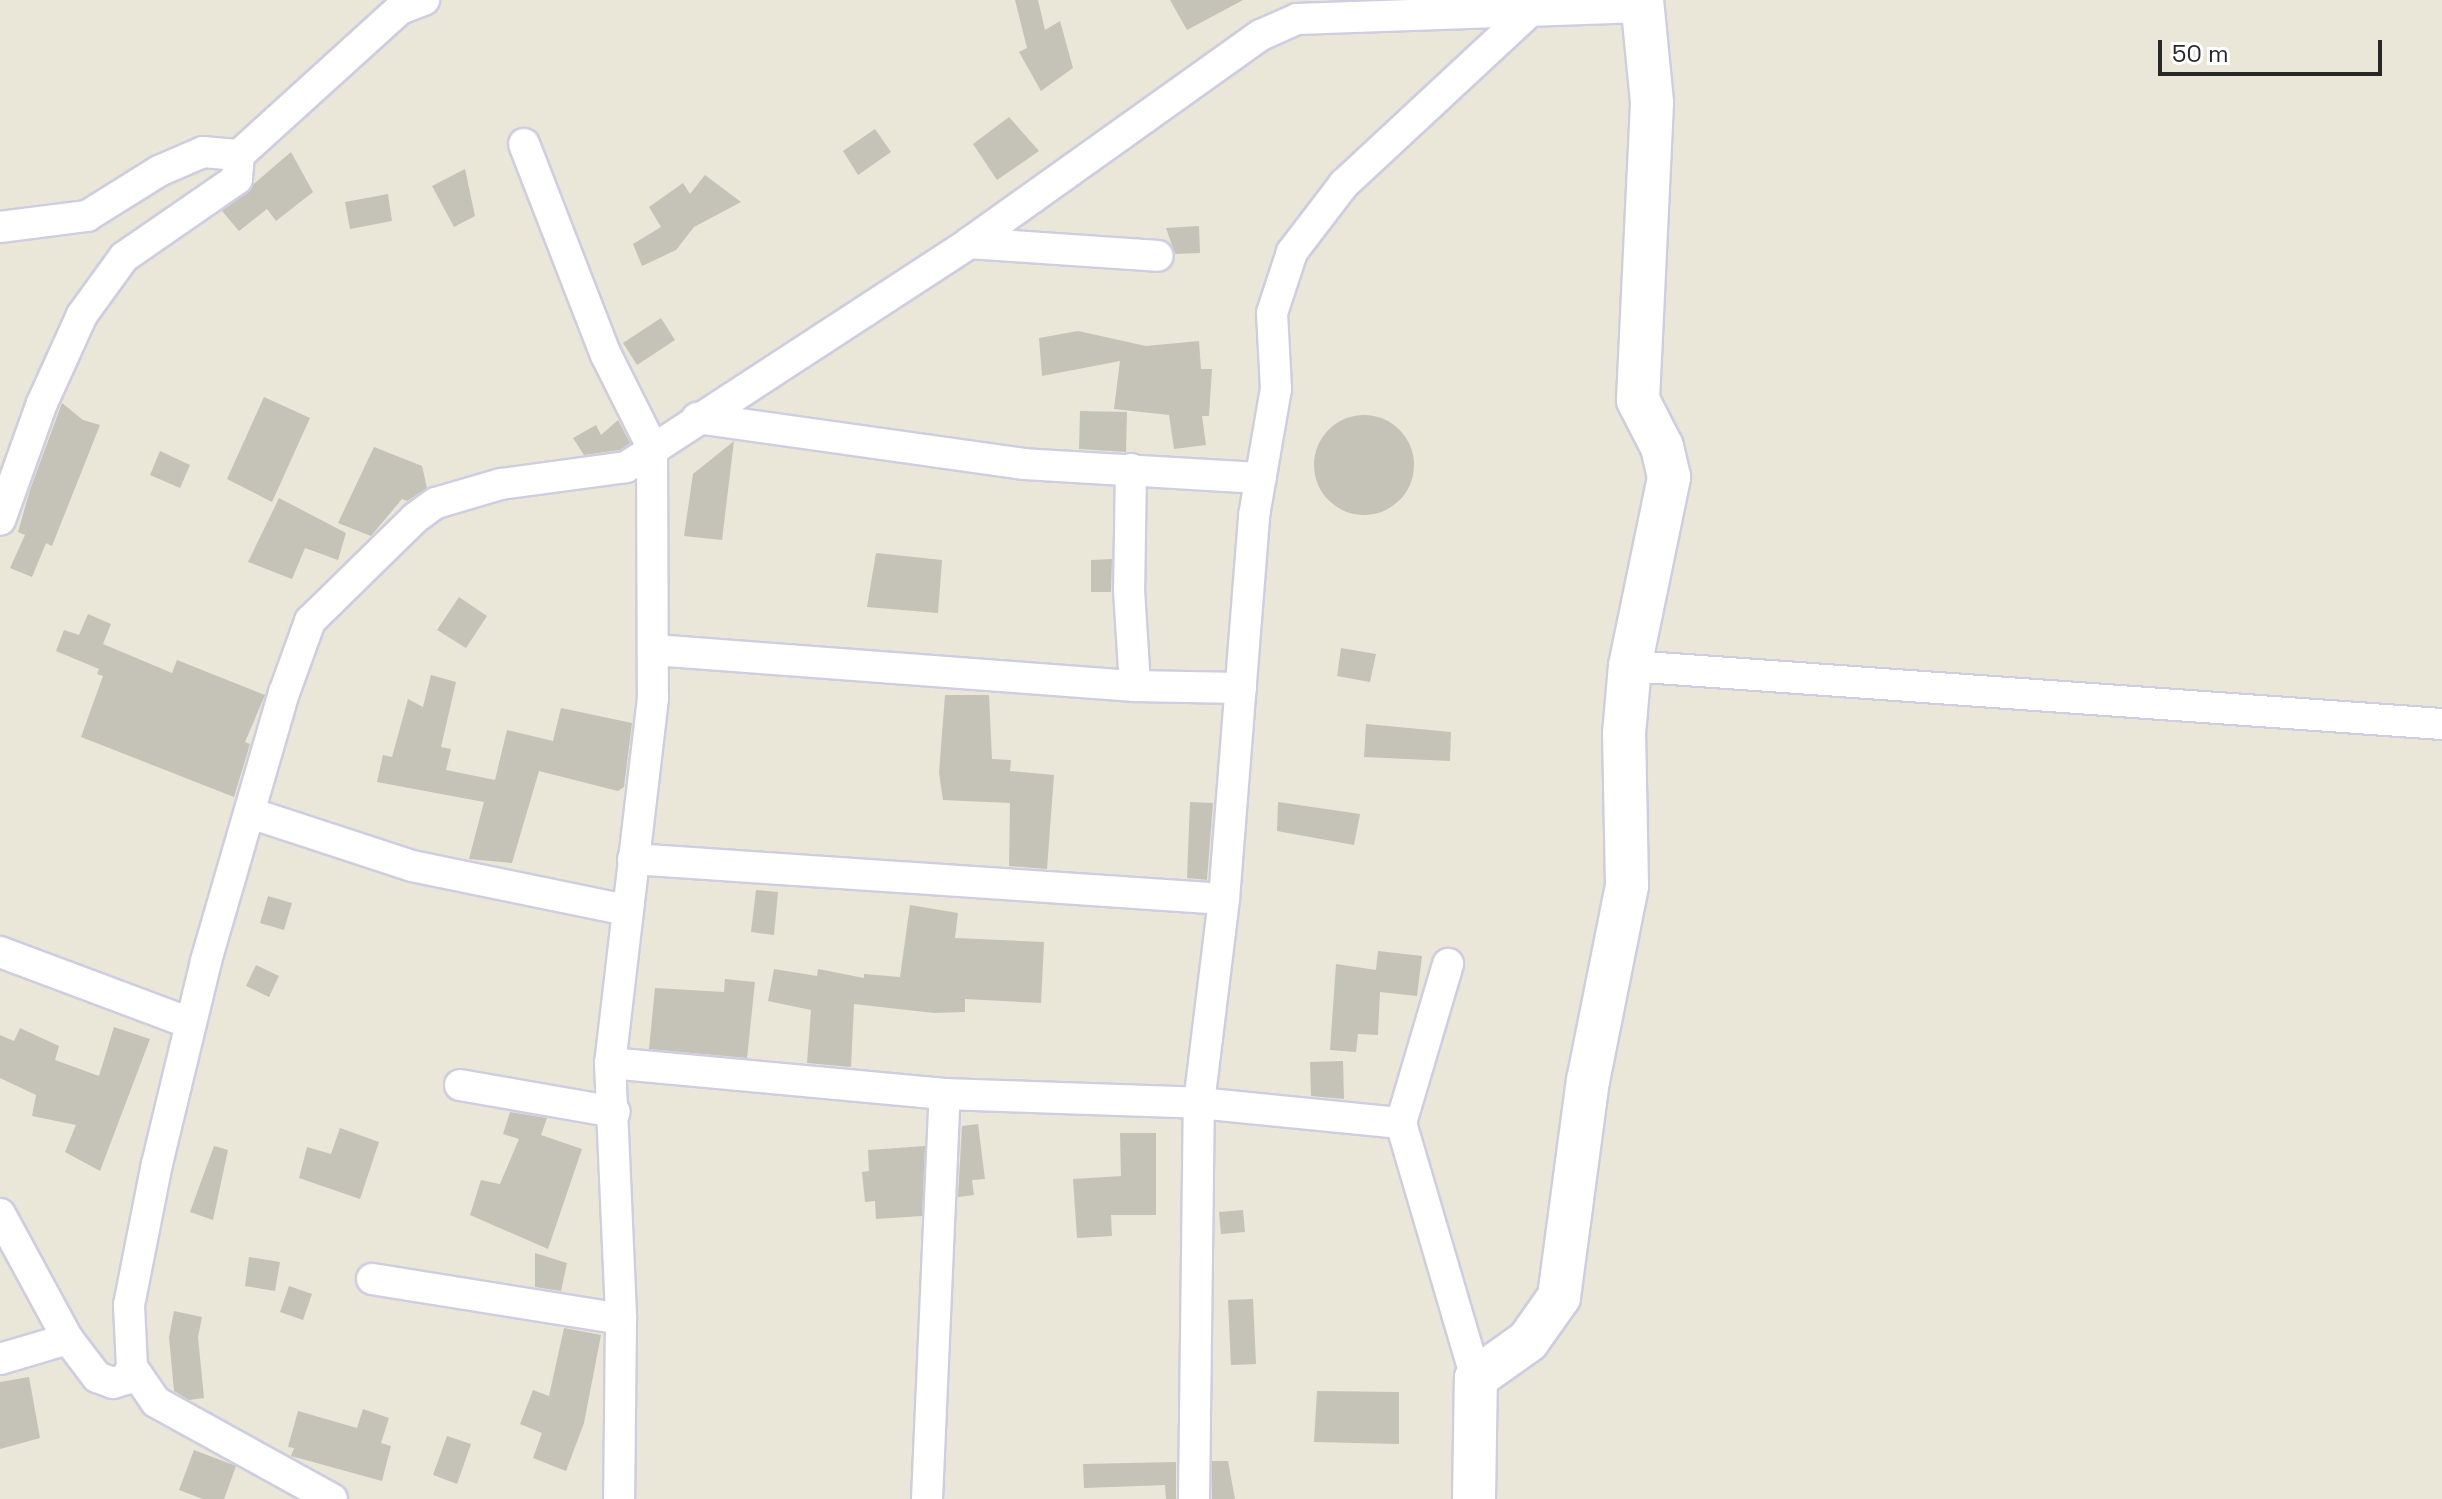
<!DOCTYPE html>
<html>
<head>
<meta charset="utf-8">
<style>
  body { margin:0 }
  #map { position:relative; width:2442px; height:1499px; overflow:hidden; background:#eae6d8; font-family:"Space Grotesk",sans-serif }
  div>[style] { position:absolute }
  .building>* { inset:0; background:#c5c2b8 }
  .round { border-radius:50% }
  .roads { filter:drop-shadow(2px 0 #cecde1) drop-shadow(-2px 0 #cecde1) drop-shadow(0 2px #cecde1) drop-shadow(0 -2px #cecde1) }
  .street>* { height:30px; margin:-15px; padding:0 15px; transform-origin:15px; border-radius:15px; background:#fff }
  .secondary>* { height:42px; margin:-21px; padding:0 21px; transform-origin:21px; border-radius:21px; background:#fff }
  span { translate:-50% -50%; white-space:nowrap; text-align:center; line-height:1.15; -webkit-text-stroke:6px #fff; paint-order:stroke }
  .scale { position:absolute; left:2158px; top:40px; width:224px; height:36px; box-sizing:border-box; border:4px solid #272727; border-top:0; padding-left:10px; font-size:24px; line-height:28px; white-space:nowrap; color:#272727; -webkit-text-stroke:6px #fff; paint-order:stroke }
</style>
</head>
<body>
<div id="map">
  <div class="building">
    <div style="clip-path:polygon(1015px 0,1038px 0,1045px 30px,1060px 21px,1073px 68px,1041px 91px,1019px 52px,1027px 48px)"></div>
    <div style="clip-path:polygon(1170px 0,1243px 0,1187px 30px)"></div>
    <div style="clip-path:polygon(1009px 117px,1039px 151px,997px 180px,973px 144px)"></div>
    <div style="clip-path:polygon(875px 129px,891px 152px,858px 175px,843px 151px)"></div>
    <div style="clip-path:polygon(291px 152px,313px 192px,276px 221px,267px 209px,239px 231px,222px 211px)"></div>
    <div style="clip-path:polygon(465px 169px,475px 216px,454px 227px,432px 186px)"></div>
    <div style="clip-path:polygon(705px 175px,741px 202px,694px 227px,676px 250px,642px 266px,633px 244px,661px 227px,649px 207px,683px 183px,690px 194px)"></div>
    <div style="clip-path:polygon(388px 194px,392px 221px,350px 229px,345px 202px)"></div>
    <div style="clip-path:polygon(1199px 226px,1200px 253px,1175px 254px,1166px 228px)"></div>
    <div style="clip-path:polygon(661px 318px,675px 340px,637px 365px,623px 343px)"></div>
    <div style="clip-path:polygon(1078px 331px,1146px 346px,1199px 341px,1201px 369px,1212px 369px,1209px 416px,1202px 416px,1206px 445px,1174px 449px,1169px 415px,1114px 409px,1120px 361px,1042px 376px,1039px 338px)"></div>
    <div style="clip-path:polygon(264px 397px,310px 418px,272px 502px,227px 479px)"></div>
    <div style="clip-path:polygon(62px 403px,83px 420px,100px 425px,52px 546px,46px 543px,32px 577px,10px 568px,25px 535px,18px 532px,30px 490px)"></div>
    <div style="clip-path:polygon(1080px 411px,1127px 412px,1126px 452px,1079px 449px)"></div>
    <div class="round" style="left:1314px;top:415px;width:100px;height:100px"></div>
    <div style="clip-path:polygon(618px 420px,630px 443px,620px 450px,584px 455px,573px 438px,596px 425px,601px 435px)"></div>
    <div style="clip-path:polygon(734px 441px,722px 540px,684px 536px,693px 474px)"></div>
    <div style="clip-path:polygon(374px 447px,422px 466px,427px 488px,407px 501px,402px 499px,371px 536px,338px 523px)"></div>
    <div style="clip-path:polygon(160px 451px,190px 465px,180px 488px,150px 475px)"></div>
    <div style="clip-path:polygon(279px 498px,346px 533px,338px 560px,305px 548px,292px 579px,248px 562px)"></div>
    <div style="clip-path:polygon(876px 553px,942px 560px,938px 613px,867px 607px)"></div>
    <div style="clip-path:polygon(1112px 559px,1111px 592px,1091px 592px,1091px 560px)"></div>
    <div style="clip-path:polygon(459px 597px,487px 616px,466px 648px,437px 630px)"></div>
    <div style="clip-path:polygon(88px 614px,111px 624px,103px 644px,172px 673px,177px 660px,265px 695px,245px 742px,250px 744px,234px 797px,81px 737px,103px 676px,97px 674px,99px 669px,56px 651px,64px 630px,79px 635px)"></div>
    <div style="clip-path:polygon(1341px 648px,1376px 654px,1370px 682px,1337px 676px)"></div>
    <div style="clip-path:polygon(431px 675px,456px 682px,441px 747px,451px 749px,446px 770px,495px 780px,507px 730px,553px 741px,561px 708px,632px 723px,624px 787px,618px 791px,539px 771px,512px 863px,469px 859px,484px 802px,377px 782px,383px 755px,392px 757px,408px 699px,423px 707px)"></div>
    <div style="clip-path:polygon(945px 695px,989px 695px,992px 759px,1011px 760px,1010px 771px,1054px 775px,1047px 869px,1009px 866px,1010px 803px,943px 800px,939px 773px)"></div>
    <div style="clip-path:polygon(1366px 724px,1451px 732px,1450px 761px,1364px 757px)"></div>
    <div style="clip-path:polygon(1190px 802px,1213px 803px,1207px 880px,1187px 878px)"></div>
    <div style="clip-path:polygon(1278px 802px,1360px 814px,1354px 845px,1277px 831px)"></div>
    <div style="clip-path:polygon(756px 890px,778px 892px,774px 935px,751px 932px)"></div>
    <div style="clip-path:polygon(268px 896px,292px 903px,284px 930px,260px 923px)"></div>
    <div style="clip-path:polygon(910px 905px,958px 913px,955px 938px,1044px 942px,1041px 1003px,965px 999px,965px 1012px,934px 1013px,854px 1004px,851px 1067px,807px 1063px,811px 1010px,768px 1001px,774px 969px,817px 976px,818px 969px,864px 978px,864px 974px,900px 977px)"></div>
    <div style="clip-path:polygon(1378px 951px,1422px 956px,1417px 996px,1380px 992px,1378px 1035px,1358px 1034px,1356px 1052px,1330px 1050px,1336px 964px,1376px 970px)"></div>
    <div style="clip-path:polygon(256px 965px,279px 976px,269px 997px,246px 986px)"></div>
    <div style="clip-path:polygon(725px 979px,755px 982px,747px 1058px,649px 1049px,655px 988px,724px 992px)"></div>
    <div style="clip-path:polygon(114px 1027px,150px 1039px,100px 1171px,65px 1152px,76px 1125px,32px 1116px,36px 1095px,0 1078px,0 1035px,14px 1041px,20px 1028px,59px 1046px,55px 1060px,99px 1076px)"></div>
    <div style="clip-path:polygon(1343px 1061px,1344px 1099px,1311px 1096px,1310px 1062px)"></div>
    <div style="clip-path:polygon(510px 1112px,547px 1118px,541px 1135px,582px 1149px,548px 1249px,470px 1215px,481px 1180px,500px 1184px,519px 1139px,503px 1134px)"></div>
    <div style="clip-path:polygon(978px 1124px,985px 1179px,972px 1180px,974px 1195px,958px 1197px,962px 1126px)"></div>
    <div style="clip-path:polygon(340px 1128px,379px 1142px,360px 1199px,299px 1178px,307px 1147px,331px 1154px)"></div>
    <div style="clip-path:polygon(1120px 1133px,1156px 1133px,1156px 1215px,1111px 1215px,1112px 1236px,1077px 1238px,1073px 1179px,1121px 1176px)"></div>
    <div style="clip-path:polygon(214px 1146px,228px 1150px,213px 1220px,190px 1212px)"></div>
    <div style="clip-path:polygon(925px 1146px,922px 1216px,876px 1219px,875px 1201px,865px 1202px,862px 1172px,869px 1171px,868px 1150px)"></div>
    <div style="clip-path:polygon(1243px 1210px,1245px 1232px,1221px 1234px,1219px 1212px)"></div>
    <div style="clip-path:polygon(535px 1253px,567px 1263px,561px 1291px,535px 1287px)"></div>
    <div style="clip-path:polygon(249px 1257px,280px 1262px,275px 1291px,245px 1286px)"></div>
    <div style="clip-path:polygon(289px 1286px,312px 1294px,303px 1320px,280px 1312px)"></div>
    <div style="clip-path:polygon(1253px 1299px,1256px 1364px,1231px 1365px,1228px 1300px)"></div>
    <div style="clip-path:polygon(174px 1311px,202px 1317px,198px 1337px,204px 1398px,189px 1400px,174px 1391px,169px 1337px)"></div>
    <div style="clip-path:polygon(564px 1328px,601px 1335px,584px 1423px,566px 1471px,533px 1458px,542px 1433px,520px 1424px,533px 1390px,549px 1396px)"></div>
    <div style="clip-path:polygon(29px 1377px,40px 1438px,0 1449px,0 1382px)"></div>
    <div style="clip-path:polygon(1317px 1391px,1399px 1392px,1399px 1444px,1314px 1442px)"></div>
    <div style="clip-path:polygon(363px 1409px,389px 1418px,381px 1443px,391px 1446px,382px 1481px,291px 1456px,294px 1448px,288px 1447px,298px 1411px,357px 1428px)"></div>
    <div style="clip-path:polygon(447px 1436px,471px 1444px,457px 1484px,433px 1475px)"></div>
    <div style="clip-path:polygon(194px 1450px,236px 1466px,224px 1499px,203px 1499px,179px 1490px)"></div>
    <div style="clip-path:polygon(1212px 1461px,1228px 1461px,1235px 1499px,1212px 1499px)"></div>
    <div style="clip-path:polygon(1176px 1462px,1176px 1499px,1166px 1499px,1165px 1485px,1084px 1488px,1083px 1464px)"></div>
  </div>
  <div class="roads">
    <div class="street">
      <div style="left:524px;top:144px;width:226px;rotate:68.8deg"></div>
      <div style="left:606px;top:355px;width:103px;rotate:63.4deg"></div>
      <div style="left:652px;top:447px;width:251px;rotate:89.8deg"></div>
      <div style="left:653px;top:698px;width:368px;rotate:96.7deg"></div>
      <div style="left:610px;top:1063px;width:256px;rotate:87.5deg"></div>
      <div style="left:621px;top:1319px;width:180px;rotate:90.6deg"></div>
      <div style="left:239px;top:155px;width:217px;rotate:-42.2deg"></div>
      <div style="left:400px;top:9px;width:26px;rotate:-21deg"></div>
      <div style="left:0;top:227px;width:88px;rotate:-7.2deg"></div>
      <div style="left:87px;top:216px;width:85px;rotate:-32deg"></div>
      <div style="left:159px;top:171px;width:48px;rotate:-23.4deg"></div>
      <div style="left:203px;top:152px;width:36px;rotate:5deg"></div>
      <div style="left:239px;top:155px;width:24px;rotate:95deg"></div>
      <div style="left:237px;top:179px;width:137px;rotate:145.4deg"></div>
      <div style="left:124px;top:257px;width:72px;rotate:125.9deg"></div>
      <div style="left:82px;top:315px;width:97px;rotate:114.4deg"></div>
      <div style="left:42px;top:403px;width:124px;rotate:109.7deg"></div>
      <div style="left:969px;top:243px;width:189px;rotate:3.9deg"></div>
      <div style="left:697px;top:418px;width:329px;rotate:8deg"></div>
      <div style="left:1023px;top:464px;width:238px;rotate:3.4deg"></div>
      <div style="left:1131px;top:469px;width:121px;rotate:90.9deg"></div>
      <div style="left:1129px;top:590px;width:96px;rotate:86.4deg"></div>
      <div style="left:654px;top:650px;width:482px;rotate:4.3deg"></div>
      <div style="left:1135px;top:686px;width:106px;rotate:1.1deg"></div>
      <div style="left:1630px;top:666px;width:814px;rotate:4.09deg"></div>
      <div style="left:250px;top:813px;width:170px;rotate:18.1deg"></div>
      <div style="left:412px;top:866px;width:218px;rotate:11.6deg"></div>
      <div style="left:633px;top:859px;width:592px;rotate:3.87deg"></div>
      <div style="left:0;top:952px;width:203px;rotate:20.5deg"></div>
      <div style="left:610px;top:1063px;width:336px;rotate:5.3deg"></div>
      <div style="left:945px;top:1094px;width:254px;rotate:2deg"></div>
      <div style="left:1199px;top:1103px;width:203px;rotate:5.7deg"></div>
      <div style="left:1401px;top:1123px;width:266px;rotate:73.6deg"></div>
      <div style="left:460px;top:1085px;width:157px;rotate:9.9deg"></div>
      <div style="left:1401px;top:1123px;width:166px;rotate:-73.5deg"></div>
      <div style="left:0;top:1214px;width:142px;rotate:61.5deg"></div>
      <div style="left:68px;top:1339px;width:48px;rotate:52.7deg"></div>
      <div style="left:97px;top:1377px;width:17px;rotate:21deg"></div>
      <div style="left:113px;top:1383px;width:14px;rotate:-17deg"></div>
      <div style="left:126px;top:1379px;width:13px;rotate:-63deg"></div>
      <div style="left:132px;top:1367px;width:62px;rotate:-92.8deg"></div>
      <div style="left:129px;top:1305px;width:144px;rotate:-78.8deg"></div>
      <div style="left:157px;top:1164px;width:209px;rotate:-76.4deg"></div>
      <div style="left:206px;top:961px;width:279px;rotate:-73.8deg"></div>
      <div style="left:284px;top:693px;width:77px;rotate:-70.1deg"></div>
      <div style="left:310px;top:621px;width:147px;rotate:-44.4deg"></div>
      <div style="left:415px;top:518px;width:26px;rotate:-36deg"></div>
      <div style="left:436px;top:503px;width:68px;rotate:-16.3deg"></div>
      <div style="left:501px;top:484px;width:126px;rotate:-7.7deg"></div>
      <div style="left:626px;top:467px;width:410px;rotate:-33.1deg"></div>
      <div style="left:969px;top:243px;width:359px;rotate:-35.5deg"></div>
      <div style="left:1261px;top:35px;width:39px;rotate:-24deg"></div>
      <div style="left:1297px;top:19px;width:344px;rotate:-2deg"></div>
      <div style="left:372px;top:1279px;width:252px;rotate:9.1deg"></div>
      <div style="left:0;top:1359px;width:71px;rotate:-16.4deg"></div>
      <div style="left:132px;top:1367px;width:42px;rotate:55.6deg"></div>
      <div style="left:156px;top:1402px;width:201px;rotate:28.9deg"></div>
      <div style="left:927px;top:1499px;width:405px;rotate:-87.5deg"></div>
      <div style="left:1194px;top:1499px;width:396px;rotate:-89.3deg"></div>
      <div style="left:1199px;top:1103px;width:206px;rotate:-83deg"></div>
      <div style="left:1224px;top:899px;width:384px;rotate:-85.5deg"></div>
      <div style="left:1254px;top:516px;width:129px;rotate:-80.2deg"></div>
      <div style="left:1276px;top:389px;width:76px;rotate:-93deg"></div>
      <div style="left:1272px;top:313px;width:64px;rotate:-71.8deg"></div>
      <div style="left:1292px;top:252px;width:86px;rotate:-52.6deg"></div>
      <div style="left:1344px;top:184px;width:248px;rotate:-42.9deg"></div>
    </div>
    <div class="secondary">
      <div style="left:1474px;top:1499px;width:121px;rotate:-89.1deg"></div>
      <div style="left:1476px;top:1378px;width:64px;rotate:-35.4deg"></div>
      <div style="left:1528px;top:1341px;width:54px;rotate:-54.8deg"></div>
      <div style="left:1559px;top:1297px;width:218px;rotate:-82.4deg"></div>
      <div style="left:1588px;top:1081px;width:199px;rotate:-78.7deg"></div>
      <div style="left:1627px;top:886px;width:152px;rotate:-91.1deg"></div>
      <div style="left:1624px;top:734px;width:68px;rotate:-85deg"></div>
      <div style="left:1630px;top:666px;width:193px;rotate:-78.3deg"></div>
      <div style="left:1669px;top:477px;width:31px;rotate:-103deg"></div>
      <div style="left:1662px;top:447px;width:53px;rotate:-117.1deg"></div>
      <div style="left:1638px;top:400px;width:298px;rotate:-87.3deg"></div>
      <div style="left:1652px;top:102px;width:102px;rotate:-95.6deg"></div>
    </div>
  </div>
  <div class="scale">50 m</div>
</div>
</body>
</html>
